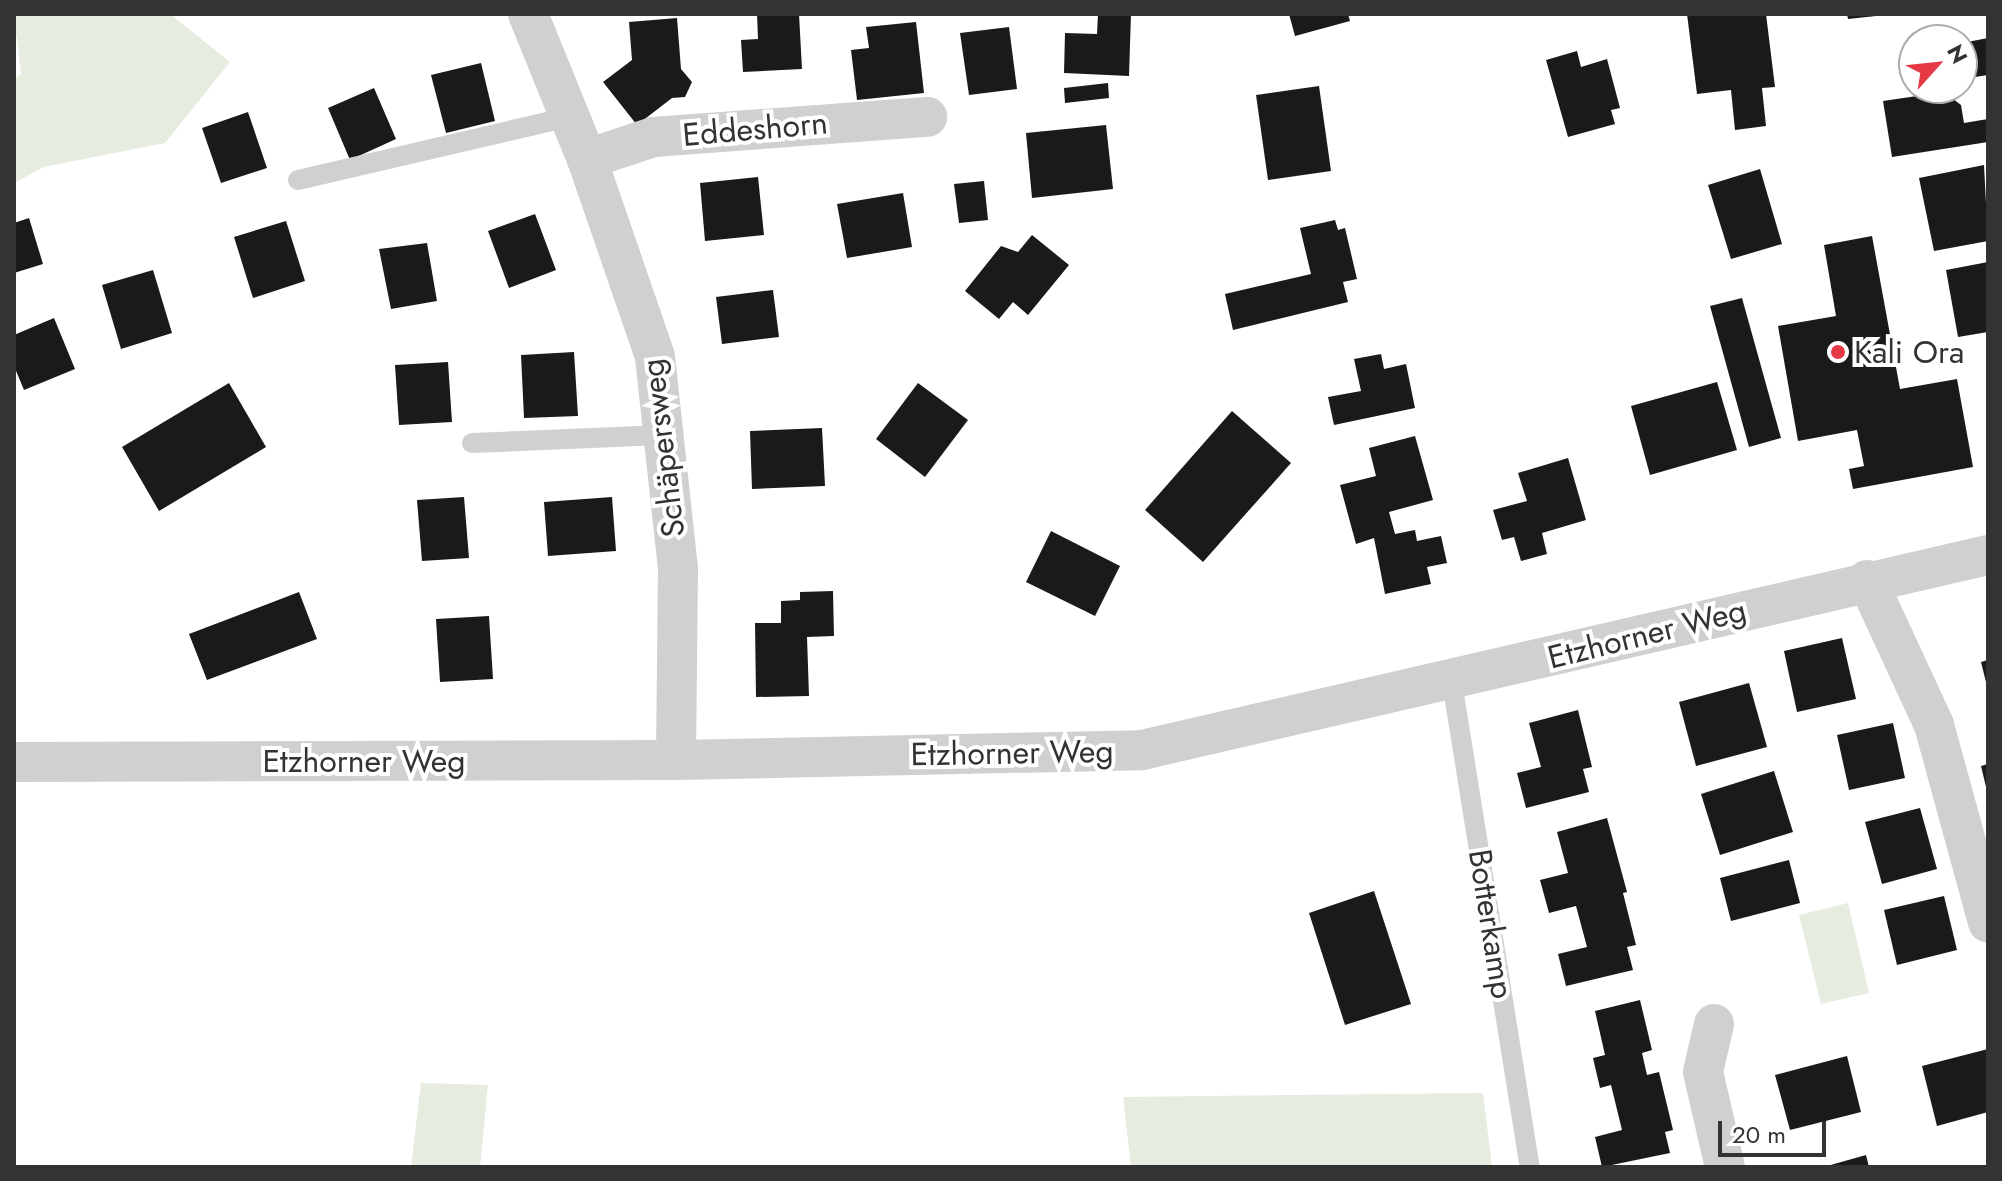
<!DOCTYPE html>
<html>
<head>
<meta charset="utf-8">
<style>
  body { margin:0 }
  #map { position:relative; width:2002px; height:1181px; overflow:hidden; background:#fff; font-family:Jost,sans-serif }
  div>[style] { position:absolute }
  .green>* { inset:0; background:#e6ecdf }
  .building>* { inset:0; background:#1a1a1a }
  .service>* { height:20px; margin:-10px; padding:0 10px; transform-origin:10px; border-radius:10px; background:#d0d0d0 }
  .minor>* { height:40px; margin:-20px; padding:0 20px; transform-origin:20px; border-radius:20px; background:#d0d0d0 }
  .dots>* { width:22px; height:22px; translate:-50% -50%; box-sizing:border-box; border:4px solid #fff; border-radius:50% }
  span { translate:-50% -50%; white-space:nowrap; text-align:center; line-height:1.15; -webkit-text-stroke:8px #fff; paint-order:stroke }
  .street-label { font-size:32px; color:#333 }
  .poi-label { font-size:32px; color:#333 }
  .left { translate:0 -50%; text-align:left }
  .frame { position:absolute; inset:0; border:16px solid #333; pointer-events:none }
  .north { position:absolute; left:1898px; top:24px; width:80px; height:80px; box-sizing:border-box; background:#fff; border:2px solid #adadad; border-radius:50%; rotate:63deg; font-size:22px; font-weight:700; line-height:32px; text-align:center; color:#333 }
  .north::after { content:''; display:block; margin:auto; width:28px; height:36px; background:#e63946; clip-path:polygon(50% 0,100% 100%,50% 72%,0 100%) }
  .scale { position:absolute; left:1718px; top:1121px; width:108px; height:36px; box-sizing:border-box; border:4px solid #333; border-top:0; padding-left:10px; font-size:24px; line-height:28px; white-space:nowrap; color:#333; -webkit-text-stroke:6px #fff; paint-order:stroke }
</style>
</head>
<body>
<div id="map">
  <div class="green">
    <div style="clip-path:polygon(14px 14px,170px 14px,230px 62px,165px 143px,44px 167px,14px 183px,14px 79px,21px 74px)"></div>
    <div style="clip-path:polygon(1848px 903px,1869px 993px,1821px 1004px,1799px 915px)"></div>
    <div style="clip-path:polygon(421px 1083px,488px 1085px,480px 1167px,411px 1167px)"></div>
    <div style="clip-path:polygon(1483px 1093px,1492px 1167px,1131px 1167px,1123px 1097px)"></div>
  </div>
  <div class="building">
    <div style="clip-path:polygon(757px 14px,799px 14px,802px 69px,743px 72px,741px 40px,758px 39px)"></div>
    <div style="clip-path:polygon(1098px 14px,1131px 14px,1129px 76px,1064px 73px,1065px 33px,1097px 34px)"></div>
    <div style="clip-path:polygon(1289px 14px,1348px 14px,1350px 21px,1295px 36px)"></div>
    <div style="clip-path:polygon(1687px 14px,1766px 14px,1775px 87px,1762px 88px,1766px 126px,1735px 130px,1731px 90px,1697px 94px)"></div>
    <div style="clip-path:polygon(1847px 14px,1875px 14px,1876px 16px,1848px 19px)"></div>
    <div style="clip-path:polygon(677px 18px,681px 69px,692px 82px,685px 97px,672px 98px,637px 125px,603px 82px,632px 60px,629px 22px)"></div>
    <div style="clip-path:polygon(916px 22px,924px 93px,857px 100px,851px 50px,869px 48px,866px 27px)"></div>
    <div style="clip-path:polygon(1009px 27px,1017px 89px,969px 95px,960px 33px)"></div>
    <div style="clip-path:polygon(1988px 38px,1988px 75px,1962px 79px,1962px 43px)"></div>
    <div style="clip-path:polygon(1577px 51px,1581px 67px,1607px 59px,1620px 108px,1611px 110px,1615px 124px,1568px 137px,1546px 60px)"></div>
    <div style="clip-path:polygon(481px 63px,495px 121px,446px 133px,431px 75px)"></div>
    <div style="clip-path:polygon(1108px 83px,1109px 98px,1065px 103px,1064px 88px)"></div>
    <div style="clip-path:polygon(1319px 86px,1331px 171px,1268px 180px,1256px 95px)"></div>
    <div style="clip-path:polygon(374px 88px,396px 139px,350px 160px,328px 108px)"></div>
    <div style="clip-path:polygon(1944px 92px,1961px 105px,1964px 123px,1988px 119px,1988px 142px,1892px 157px,1883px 101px)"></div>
    <div style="clip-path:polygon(248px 112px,267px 168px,221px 183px,202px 128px)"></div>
    <div style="clip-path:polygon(1106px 125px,1113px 189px,1032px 198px,1026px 133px)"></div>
    <div style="clip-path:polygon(1984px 165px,1988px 241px,1934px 251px,1919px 178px)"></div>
    <div style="clip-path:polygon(1760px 169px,1782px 244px,1731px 259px,1708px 185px)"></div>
    <div style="clip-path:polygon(758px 177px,764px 235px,705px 241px,700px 183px)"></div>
    <div style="clip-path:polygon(984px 181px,988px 220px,959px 223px,954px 184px)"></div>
    <div style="clip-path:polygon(903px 193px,912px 247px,847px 258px,837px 204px)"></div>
    <div style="clip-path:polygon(535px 214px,556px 270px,509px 288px,488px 231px)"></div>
    <div style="clip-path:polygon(29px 218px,43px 264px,14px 273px,14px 223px)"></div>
    <div style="clip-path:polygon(1335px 220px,1338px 230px,1345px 228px,1357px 279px,1343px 282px,1348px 302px,1233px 330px,1225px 294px,1311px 274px,1300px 228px)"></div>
    <div style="clip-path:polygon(286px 221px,305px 281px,253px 298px,234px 237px)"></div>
    <div style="clip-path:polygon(1032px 235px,1069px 265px,1028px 315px,1013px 302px,999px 319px,965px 291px,1001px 246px,1018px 252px)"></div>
    <div style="clip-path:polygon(1872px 236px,1900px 389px,1957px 379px,1973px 467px,1853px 489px,1849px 469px,1864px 466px,1857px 430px,1798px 441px,1778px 326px,1836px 316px,1824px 245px)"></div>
    <div style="clip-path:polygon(427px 243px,437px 301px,391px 309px,379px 249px)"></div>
    <div style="clip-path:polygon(1988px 262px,1988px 332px,1958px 337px,1946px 270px)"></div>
    <div style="clip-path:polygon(153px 270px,172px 333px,121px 349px,102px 285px)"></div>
    <div style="clip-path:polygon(773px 290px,779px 337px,722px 344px,716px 297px)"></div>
    <div style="clip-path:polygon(1742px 298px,1781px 438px,1749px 447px,1710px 306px)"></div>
    <div style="clip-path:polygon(54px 318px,75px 369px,24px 390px,14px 366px,14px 335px)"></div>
    <div style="clip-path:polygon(574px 352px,578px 416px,524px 418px,521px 355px)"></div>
    <div style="clip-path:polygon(1381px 354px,1384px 369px,1406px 364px,1415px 408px,1334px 425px,1328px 397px,1361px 391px,1354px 359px)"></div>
    <div style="clip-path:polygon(448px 362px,452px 422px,399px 425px,395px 365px)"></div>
    <div style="clip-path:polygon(1717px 382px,1737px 450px,1650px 475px,1631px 406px)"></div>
    <div style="clip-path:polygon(229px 383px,266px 447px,159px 511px,122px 447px)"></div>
    <div style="clip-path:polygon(918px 383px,968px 420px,925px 477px,876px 439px)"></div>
    <div style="clip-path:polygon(1232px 411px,1291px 463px,1203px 562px,1145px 510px)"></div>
    <div style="clip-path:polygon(822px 428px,825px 486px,752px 489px,750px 431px)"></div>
    <div style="clip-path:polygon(1415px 436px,1433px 500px,1389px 512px,1395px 534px,1415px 530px,1417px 541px,1441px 536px,1447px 563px,1427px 567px,1431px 584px,1385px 594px,1374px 538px,1356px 544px,1340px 485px,1376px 476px,1369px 448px)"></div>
    <div style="clip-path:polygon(1568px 458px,1586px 520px,1542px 533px,1547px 554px,1521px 561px,1514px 537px,1502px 540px,1493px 510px,1527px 501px,1518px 473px)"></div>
    <div style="clip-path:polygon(464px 497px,469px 558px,422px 561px,417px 500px)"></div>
    <div style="clip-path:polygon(612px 497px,616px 551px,548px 556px,544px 502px)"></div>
    <div style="clip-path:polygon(1051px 531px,1120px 566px,1095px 616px,1026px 582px)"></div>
    <div style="clip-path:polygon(833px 591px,834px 636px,807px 637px,809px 696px,756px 697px,755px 623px,781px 623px,781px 601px,800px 600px,800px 592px)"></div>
    <div style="clip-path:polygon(299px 592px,317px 639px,207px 680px,189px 634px)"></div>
    <div style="clip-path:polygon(489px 616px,493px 679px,440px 682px,436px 619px)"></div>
    <div style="clip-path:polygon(1842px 638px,1856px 699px,1797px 712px,1784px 651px)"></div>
    <div style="clip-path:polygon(1988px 660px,1988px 686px,1987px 686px,1981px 662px)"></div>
    <div style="clip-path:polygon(1749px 683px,1767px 747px,1696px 766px,1679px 702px)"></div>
    <div style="clip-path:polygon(1578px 710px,1592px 767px,1583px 769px,1589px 792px,1526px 808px,1517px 773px,1541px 767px,1529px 723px)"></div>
    <div style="clip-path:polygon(1893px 723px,1905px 778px,1849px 790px,1837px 735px)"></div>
    <div style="clip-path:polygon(1988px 764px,1988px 791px,1987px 791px,1981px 766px)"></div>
    <div style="clip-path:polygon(1774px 771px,1793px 832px,1720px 855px,1701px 794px)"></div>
    <div style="clip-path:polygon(1920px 808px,1937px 869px,1882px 884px,1865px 822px)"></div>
    <div style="clip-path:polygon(1607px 818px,1627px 892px,1623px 893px,1636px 945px,1627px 947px,1633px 970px,1566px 986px,1558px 954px,1587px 947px,1576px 906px,1549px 913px,1540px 880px,1568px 873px,1557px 832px)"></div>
    <div style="clip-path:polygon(1789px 860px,1800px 903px,1731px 921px,1720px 878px)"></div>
    <div style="clip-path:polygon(1374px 891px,1411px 1004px,1345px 1025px,1309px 913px)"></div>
    <div style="clip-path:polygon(1944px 896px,1957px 950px,1897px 965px,1884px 910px)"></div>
    <div style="clip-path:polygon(1640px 1000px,1652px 1050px,1642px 1053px,1647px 1075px,1659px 1072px,1673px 1130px,1665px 1132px,1670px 1153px,1602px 1167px,1595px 1137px,1622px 1130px,1611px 1085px,1600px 1088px,1593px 1058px,1605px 1055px,1595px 1011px)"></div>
    <div style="clip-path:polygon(1988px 1049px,1988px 1112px,1937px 1126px,1922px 1066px)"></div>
    <div style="clip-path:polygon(1847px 1056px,1861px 1112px,1790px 1130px,1775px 1075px)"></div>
    <div style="clip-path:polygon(1866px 1155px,1869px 1167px,1827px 1167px,1827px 1166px)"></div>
  </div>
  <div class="service">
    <div style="left:298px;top:180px;width:277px;rotate:-13.1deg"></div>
    <div style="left:472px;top:443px;width:191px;rotate:-2.4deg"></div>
    <div style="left:1452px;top:682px;width:491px;rotate:80.9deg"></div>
  </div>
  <div class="minor">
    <div style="left:528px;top:14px;width:157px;rotate:67.9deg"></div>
    <div style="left:587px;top:159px;width:209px;rotate:71deg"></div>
    <div style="left:655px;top:357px;width:212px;rotate:83.8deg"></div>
    <div style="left:678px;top:568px;width:192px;rotate:90.6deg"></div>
    <div style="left:587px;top:159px;width:70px;rotate:-18.4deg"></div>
    <div style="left:653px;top:137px;width:275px;rotate:-4.2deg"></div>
    <div style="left:1867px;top:580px;width:160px;rotate:65.2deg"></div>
    <div style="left:1934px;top:725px;width:205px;rotate:74.7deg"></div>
    <div style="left:14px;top:762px;width:662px;rotate:-0.17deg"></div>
    <div style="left:676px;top:760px;width:466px;rotate:-1.2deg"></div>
    <div style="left:1142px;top:750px;width:868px;rotate:-12.98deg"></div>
    <div style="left:1714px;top:1024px;width:49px;rotate:102.9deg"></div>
    <div style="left:1703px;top:1072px;width:98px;rotate:77deg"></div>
  </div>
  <div class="dots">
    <div style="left:1838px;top:352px;background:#e63946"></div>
  </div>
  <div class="street-label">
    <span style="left:755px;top:129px;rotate:-5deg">Eddeshorn</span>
    <span style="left:663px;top:448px;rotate:-97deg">Schäpersweg</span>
    <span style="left:1647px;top:634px;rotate:-14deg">Etzhorner Weg</span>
    <span style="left:1012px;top:753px;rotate:-1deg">Etzhorner Weg</span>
    <span style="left:364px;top:761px">Etzhorner Weg</span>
    <span style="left:1491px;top:924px;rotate:81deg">Botterkamp</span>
  </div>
  <div class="poi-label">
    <span class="left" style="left:1854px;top:352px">Kali Ora</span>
  </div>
  <div class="frame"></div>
  <div class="north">N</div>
  <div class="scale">20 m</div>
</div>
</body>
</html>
